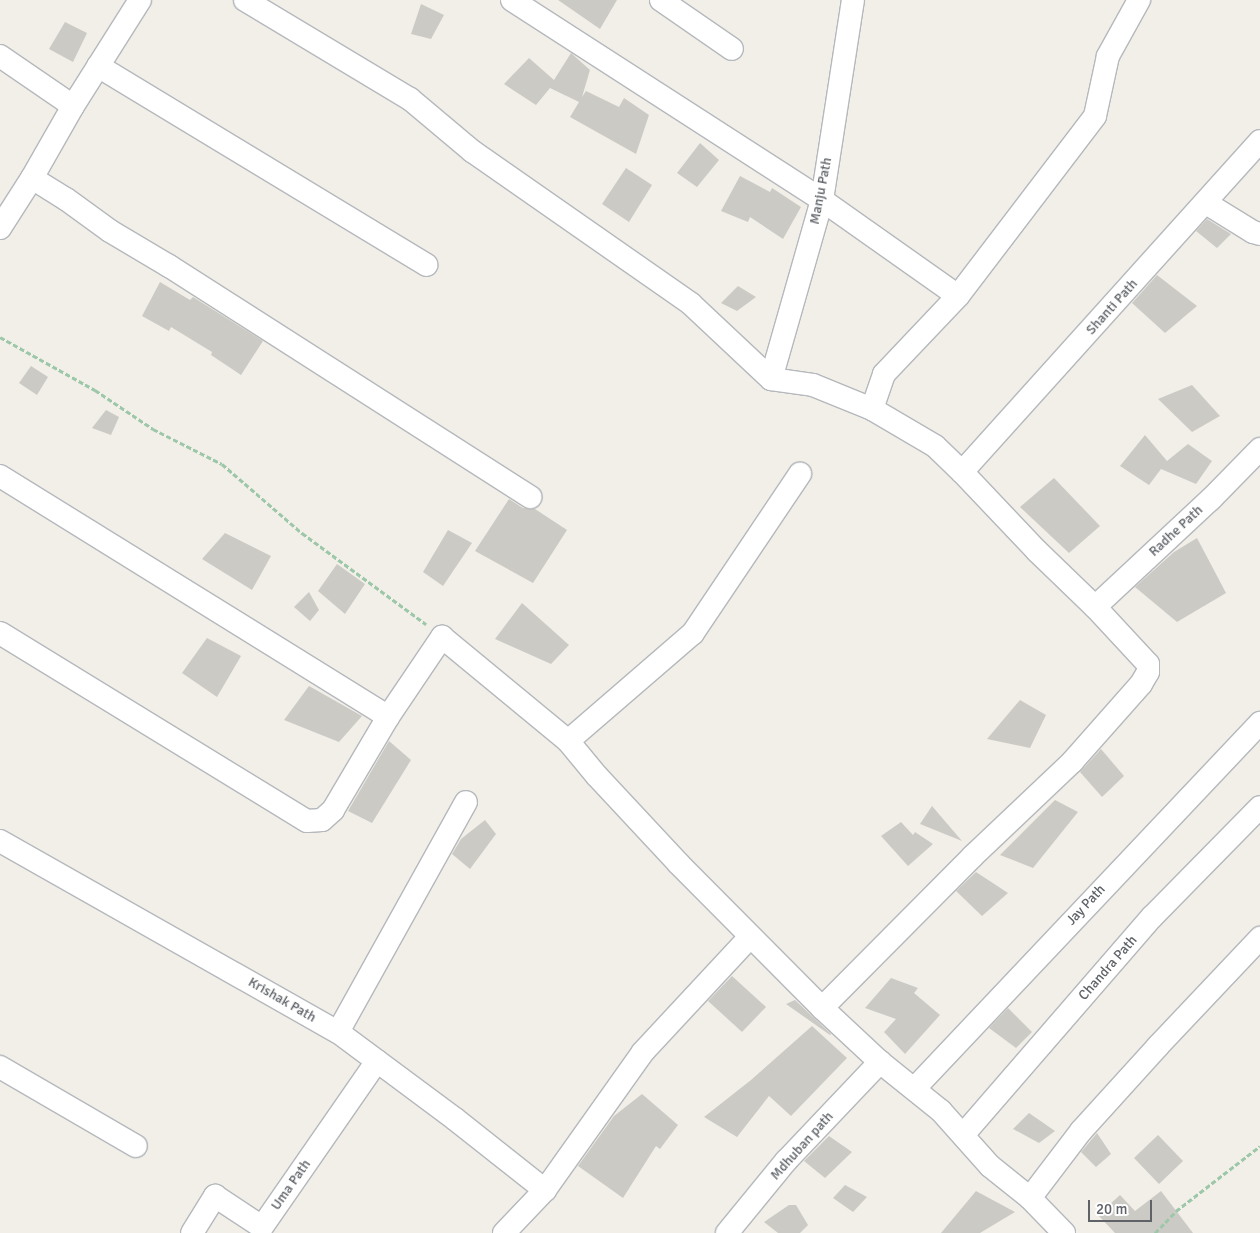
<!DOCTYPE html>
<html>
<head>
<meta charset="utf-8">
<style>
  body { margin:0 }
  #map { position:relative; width:1260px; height:1233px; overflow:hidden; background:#f1efe8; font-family:Signika,sans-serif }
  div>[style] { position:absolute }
  .building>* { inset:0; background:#cccac5 }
  .path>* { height:3px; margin-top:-1.5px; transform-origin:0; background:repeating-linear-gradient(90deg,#9cc7a9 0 5px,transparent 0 7.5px) }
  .roads { filter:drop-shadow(1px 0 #b5b8bc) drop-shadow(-1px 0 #b5b8bc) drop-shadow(0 1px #b5b8bc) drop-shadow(0 -1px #b5b8bc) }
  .minor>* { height:22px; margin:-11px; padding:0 11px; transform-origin:11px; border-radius:11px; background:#fff }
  span { translate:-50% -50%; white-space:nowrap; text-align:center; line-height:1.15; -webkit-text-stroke:4.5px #fff; paint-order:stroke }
  .street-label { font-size:14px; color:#5f6368 }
  .scale { position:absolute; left:1088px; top:1200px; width:64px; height:22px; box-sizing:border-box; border:2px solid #5f6368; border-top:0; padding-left:6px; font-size:15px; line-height:18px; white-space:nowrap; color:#5f6368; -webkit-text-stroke:4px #fff; paint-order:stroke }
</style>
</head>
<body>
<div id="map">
  <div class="building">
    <div style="clip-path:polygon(558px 0,617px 0,600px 29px)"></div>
    <div style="clip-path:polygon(421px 4px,444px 15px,431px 39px,411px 34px)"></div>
    <div style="clip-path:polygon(65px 22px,87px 33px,73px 62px,49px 49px)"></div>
    <div style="clip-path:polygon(571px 53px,590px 70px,582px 97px,586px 91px,619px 107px,624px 98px,649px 115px,636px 154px,570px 117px,579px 102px,550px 88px,536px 105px,504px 84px,529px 58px,554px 80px)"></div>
    <div style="clip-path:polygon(700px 143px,719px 160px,697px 187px,677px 173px)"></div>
    <div style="clip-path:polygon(626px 168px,652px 185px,629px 222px,602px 204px)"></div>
    <div style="clip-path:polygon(740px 176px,770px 192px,772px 188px,801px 207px,783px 239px,750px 217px,748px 222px,721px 211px)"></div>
    <div style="clip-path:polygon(1207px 219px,1231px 234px,1217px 248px,1196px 231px)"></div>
    <div style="clip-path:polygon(1157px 275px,1197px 306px,1165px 333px,1132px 303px)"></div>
    <div style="clip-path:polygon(160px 282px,190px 300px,193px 297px,263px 341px,241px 375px,211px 355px,212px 352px,171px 327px,169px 331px,142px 316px)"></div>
    <div style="clip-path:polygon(738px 286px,756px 297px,737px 311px,721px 303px)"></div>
    <div style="clip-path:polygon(31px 366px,48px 377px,37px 395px,19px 383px)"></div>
    <div style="clip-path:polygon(1192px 385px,1220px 416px,1192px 432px,1158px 399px)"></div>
    <div style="clip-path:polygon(106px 410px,119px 417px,111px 435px,92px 428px)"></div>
    <div style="clip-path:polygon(1145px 435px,1167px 461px,1188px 444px,1212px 461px,1196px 484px,1161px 469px,1149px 485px,1120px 466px)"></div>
    <div style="clip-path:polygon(1054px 478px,1100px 526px,1069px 553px,1020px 507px)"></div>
    <div style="clip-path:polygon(509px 499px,523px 508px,535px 509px,567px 530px,533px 583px,475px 551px)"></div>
    <div style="clip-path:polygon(448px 530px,472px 543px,443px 586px,423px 572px)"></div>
    <div style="clip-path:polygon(225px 533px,271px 556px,252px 590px,202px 559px)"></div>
    <div style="clip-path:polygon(1197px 538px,1226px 593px,1177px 622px,1135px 587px,1174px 552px)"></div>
    <div style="clip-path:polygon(337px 564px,365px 584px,345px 614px,318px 591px)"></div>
    <div style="clip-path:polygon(309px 592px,319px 610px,310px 621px,294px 607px)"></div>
    <div style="clip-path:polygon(522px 603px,569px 645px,551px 664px,495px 639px)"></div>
    <div style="clip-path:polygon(207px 638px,241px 656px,217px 697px,182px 673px)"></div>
    <div style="clip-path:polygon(309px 686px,362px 716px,339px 742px,284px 720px)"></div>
    <div style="clip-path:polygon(1020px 700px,1046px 715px,1030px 748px,987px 739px)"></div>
    <div style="clip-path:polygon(389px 741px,411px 760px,372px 823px,348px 811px)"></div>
    <div style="clip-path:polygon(1101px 749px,1124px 776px,1102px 797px,1080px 772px)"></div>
    <div style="clip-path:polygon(1055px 800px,1078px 812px,1033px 868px,1000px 855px)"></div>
    <div style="clip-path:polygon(932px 806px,962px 841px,920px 824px)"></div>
    <div style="clip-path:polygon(485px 820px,496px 834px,470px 869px,452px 854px,461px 839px)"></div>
    <div style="clip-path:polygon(901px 822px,913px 835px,915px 832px,933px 844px,908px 866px,881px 836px)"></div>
    <div style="clip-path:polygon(976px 872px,1008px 893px,982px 916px,956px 891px)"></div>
    <div style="clip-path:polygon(732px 976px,766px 1007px,742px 1032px,708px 1001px)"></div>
    <div style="clip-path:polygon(891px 978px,918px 988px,914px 993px,940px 1015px,905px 1054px,884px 1032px,896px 1019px,865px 1008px)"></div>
    <div style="clip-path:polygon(795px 1000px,831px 1034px,830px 1035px,786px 1004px)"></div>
    <div style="clip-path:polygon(1008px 1008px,1032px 1032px,1016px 1048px,989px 1028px)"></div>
    <div style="clip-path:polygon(812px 1026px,847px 1058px,791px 1116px,769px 1096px,737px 1137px,704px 1117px,751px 1080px)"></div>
    <div style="clip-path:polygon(642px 1094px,678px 1125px,660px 1149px,656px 1146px,623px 1198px,578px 1166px,614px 1116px)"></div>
    <div style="clip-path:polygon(1029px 1113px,1055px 1131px,1039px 1143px,1013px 1129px)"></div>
    <div style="clip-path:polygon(1097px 1133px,1111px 1154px,1096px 1167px,1081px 1152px)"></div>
    <div style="clip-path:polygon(1158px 1135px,1183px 1161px,1159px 1184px,1134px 1158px)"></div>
    <div style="clip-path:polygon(829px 1136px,852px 1152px,825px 1178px,804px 1161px)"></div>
    <div style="clip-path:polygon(845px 1185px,867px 1197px,853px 1212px,833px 1198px)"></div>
    <div style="clip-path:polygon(976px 1191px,1015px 1212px,980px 1233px,941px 1233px)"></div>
    <div style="clip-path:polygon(1161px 1191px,1193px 1233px,1115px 1233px,1098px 1215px,1120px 1195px,1135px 1211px)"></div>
    <div style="clip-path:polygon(789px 1205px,796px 1205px,808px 1225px,800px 1233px,778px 1233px,764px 1222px)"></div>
  </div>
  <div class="path">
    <div style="left:0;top:337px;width:109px;rotate:29.2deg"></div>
    <div style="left:95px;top:390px;width:70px;rotate:33.9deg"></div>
    <div style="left:153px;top:429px;width:77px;rotate:26.9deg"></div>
    <div style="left:222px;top:464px;width:106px;rotate:40.8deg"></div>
    <div style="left:302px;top:533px;width:154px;rotate:36.3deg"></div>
    <div style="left:1155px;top:1233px;width:30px;rotate:-46deg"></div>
    <div style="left:1176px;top:1211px;width:106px;rotate:-37.7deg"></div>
  </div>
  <div class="roads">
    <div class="minor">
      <div style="left:245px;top:0;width:192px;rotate:31deg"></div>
      <div style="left:410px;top:99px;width:81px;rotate:40deg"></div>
      <div style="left:472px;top:151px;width:267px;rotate:34.9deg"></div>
      <div style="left:691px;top:304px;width:110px;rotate:43.2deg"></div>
      <div style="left:771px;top:379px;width:42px;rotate:8.1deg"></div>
      <div style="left:813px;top:385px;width:64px;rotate:22.1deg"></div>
      <div style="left:512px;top:0;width:369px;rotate:32.8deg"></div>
      <div style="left:822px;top:200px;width:166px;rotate:35.2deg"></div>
      <div style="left:661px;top:0;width:86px;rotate:34.6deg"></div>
      <div style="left:0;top:56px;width:88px;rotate:34.4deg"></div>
      <div style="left:98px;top:66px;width:384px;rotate:31.2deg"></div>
      <div style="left:32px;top:178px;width:40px;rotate:32deg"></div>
      <div style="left:66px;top:199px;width:54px;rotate:36deg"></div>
      <div style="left:110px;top:231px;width:69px;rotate:30.7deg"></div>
      <div style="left:169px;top:266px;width:429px;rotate:32.6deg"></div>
      <div style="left:1206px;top:203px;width:55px;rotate:31.7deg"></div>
      <div style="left:1253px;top:232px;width:7px;rotate:16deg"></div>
      <div style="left:0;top:228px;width:59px;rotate:-57.4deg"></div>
      <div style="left:32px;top:178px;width:83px;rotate:-60.3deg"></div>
      <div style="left:73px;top:106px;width:125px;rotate:-57.7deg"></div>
      <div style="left:771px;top:379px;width:186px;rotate:-74.1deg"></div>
      <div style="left:822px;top:200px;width:202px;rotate:-81.2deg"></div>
      <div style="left:962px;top:472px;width:445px;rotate:-48deg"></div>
      <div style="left:0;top:476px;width:457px;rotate:31.8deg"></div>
      <div style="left:1095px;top:607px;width:158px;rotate:-43deg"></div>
      <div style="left:1211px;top:499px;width:70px;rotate:-45.6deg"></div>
      <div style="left:0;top:633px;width:360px;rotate:31.5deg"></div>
      <div style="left:307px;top:821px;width:15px;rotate:-4deg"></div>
      <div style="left:322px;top:820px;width:15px;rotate:-42deg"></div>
      <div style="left:333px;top:810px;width:108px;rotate:-59.4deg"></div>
      <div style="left:388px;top:717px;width:97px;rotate:-56deg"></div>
      <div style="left:442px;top:637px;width:163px;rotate:39.5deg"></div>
      <div style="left:568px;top:741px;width:45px;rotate:50.4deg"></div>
      <div style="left:597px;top:776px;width:120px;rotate:47deg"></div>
      <div style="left:679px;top:864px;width:203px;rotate:45.2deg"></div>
      <div style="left:568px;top:741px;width:165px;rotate:-40.8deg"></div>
      <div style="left:693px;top:633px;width:192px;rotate:-56.1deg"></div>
      <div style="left:0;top:841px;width:388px;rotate:29.5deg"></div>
      <div style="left:338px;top:1032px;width:146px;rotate:36.6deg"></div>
      <div style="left:455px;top:1119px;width:115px;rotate:38.3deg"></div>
      <div style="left:338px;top:1032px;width:263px;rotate:-60.9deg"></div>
      <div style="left:0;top:1067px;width:157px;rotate:30.2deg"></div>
      <div style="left:914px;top:1089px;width:504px;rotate:-46.61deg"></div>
      <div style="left:963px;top:1135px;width:289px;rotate:-49.1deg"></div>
      <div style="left:1152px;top:917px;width:154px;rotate:-45.5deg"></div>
      <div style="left:1030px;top:1198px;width:84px;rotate:-52.7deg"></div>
      <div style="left:1081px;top:1131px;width:115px;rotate:-47.8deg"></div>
      <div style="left:1158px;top:1046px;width:149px;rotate:-46.6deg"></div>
      <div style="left:192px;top:1233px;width:44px;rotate:-58.1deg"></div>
      <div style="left:215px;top:1196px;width:56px;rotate:33.4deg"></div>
      <div style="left:262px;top:1227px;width:202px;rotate:-55.3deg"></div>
      <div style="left:504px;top:1233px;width:59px;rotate:-46.4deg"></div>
      <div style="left:545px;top:1190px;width:169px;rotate:-54.6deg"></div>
      <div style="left:643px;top:1052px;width:157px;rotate:-47.1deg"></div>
      <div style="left:727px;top:1233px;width:93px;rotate:-50.7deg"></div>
      <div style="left:786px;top:1161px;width:137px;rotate:-46.5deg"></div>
      <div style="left:1064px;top:1233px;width:49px;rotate:-134.2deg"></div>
      <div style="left:1030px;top:1198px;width:51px;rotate:-141.3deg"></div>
      <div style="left:990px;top:1166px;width:74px;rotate:-131.7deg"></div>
      <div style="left:941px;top:1111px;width:78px;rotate:-141.2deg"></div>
      <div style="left:880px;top:1062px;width:79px;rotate:-137deg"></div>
      <div style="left:822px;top:1008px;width:214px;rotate:-45.2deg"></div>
      <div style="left:973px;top:856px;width:137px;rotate:-43.5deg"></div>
      <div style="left:1072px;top:762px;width:104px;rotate:-48.5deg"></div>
      <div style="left:1141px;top:684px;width:14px;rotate:-60deg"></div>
      <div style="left:1148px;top:672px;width:8px;rotate:-90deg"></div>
      <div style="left:1148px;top:664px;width:78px;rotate:-132.9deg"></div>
      <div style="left:1095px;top:607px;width:81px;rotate:-136deg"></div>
      <div style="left:1037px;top:551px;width:109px;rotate:-133.5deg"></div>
      <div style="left:962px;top:472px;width:37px;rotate:-136deg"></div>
      <div style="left:935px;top:446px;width:73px;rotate:-149.6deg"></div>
      <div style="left:872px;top:409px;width:37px;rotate:-71deg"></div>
      <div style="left:884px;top:374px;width:108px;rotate:-46.5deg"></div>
      <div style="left:958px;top:296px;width:226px;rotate:-52.7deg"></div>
      <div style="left:1095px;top:116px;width:61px;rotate:-77.8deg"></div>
      <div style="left:1108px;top:56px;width:64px;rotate:-61deg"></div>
    </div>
  </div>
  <div class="street-label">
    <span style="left:821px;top:191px;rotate:-79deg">Manju Path</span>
    <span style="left:1112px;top:307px;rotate:-48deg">Shanti Path</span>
    <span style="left:1176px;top:531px;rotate:-43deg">Radhe Path</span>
    <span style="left:1086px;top:905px;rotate:-47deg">Jay Path</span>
    <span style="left:1108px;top:968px;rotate:-49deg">Chandra Path</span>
    <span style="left:282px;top:1000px;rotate:30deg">Krishak Path</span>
    <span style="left:802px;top:1146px;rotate:-48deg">Mdhuban path</span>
    <span style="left:291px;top:1185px;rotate:-55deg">Uma Path</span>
  </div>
  <div class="scale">20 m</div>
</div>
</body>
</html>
